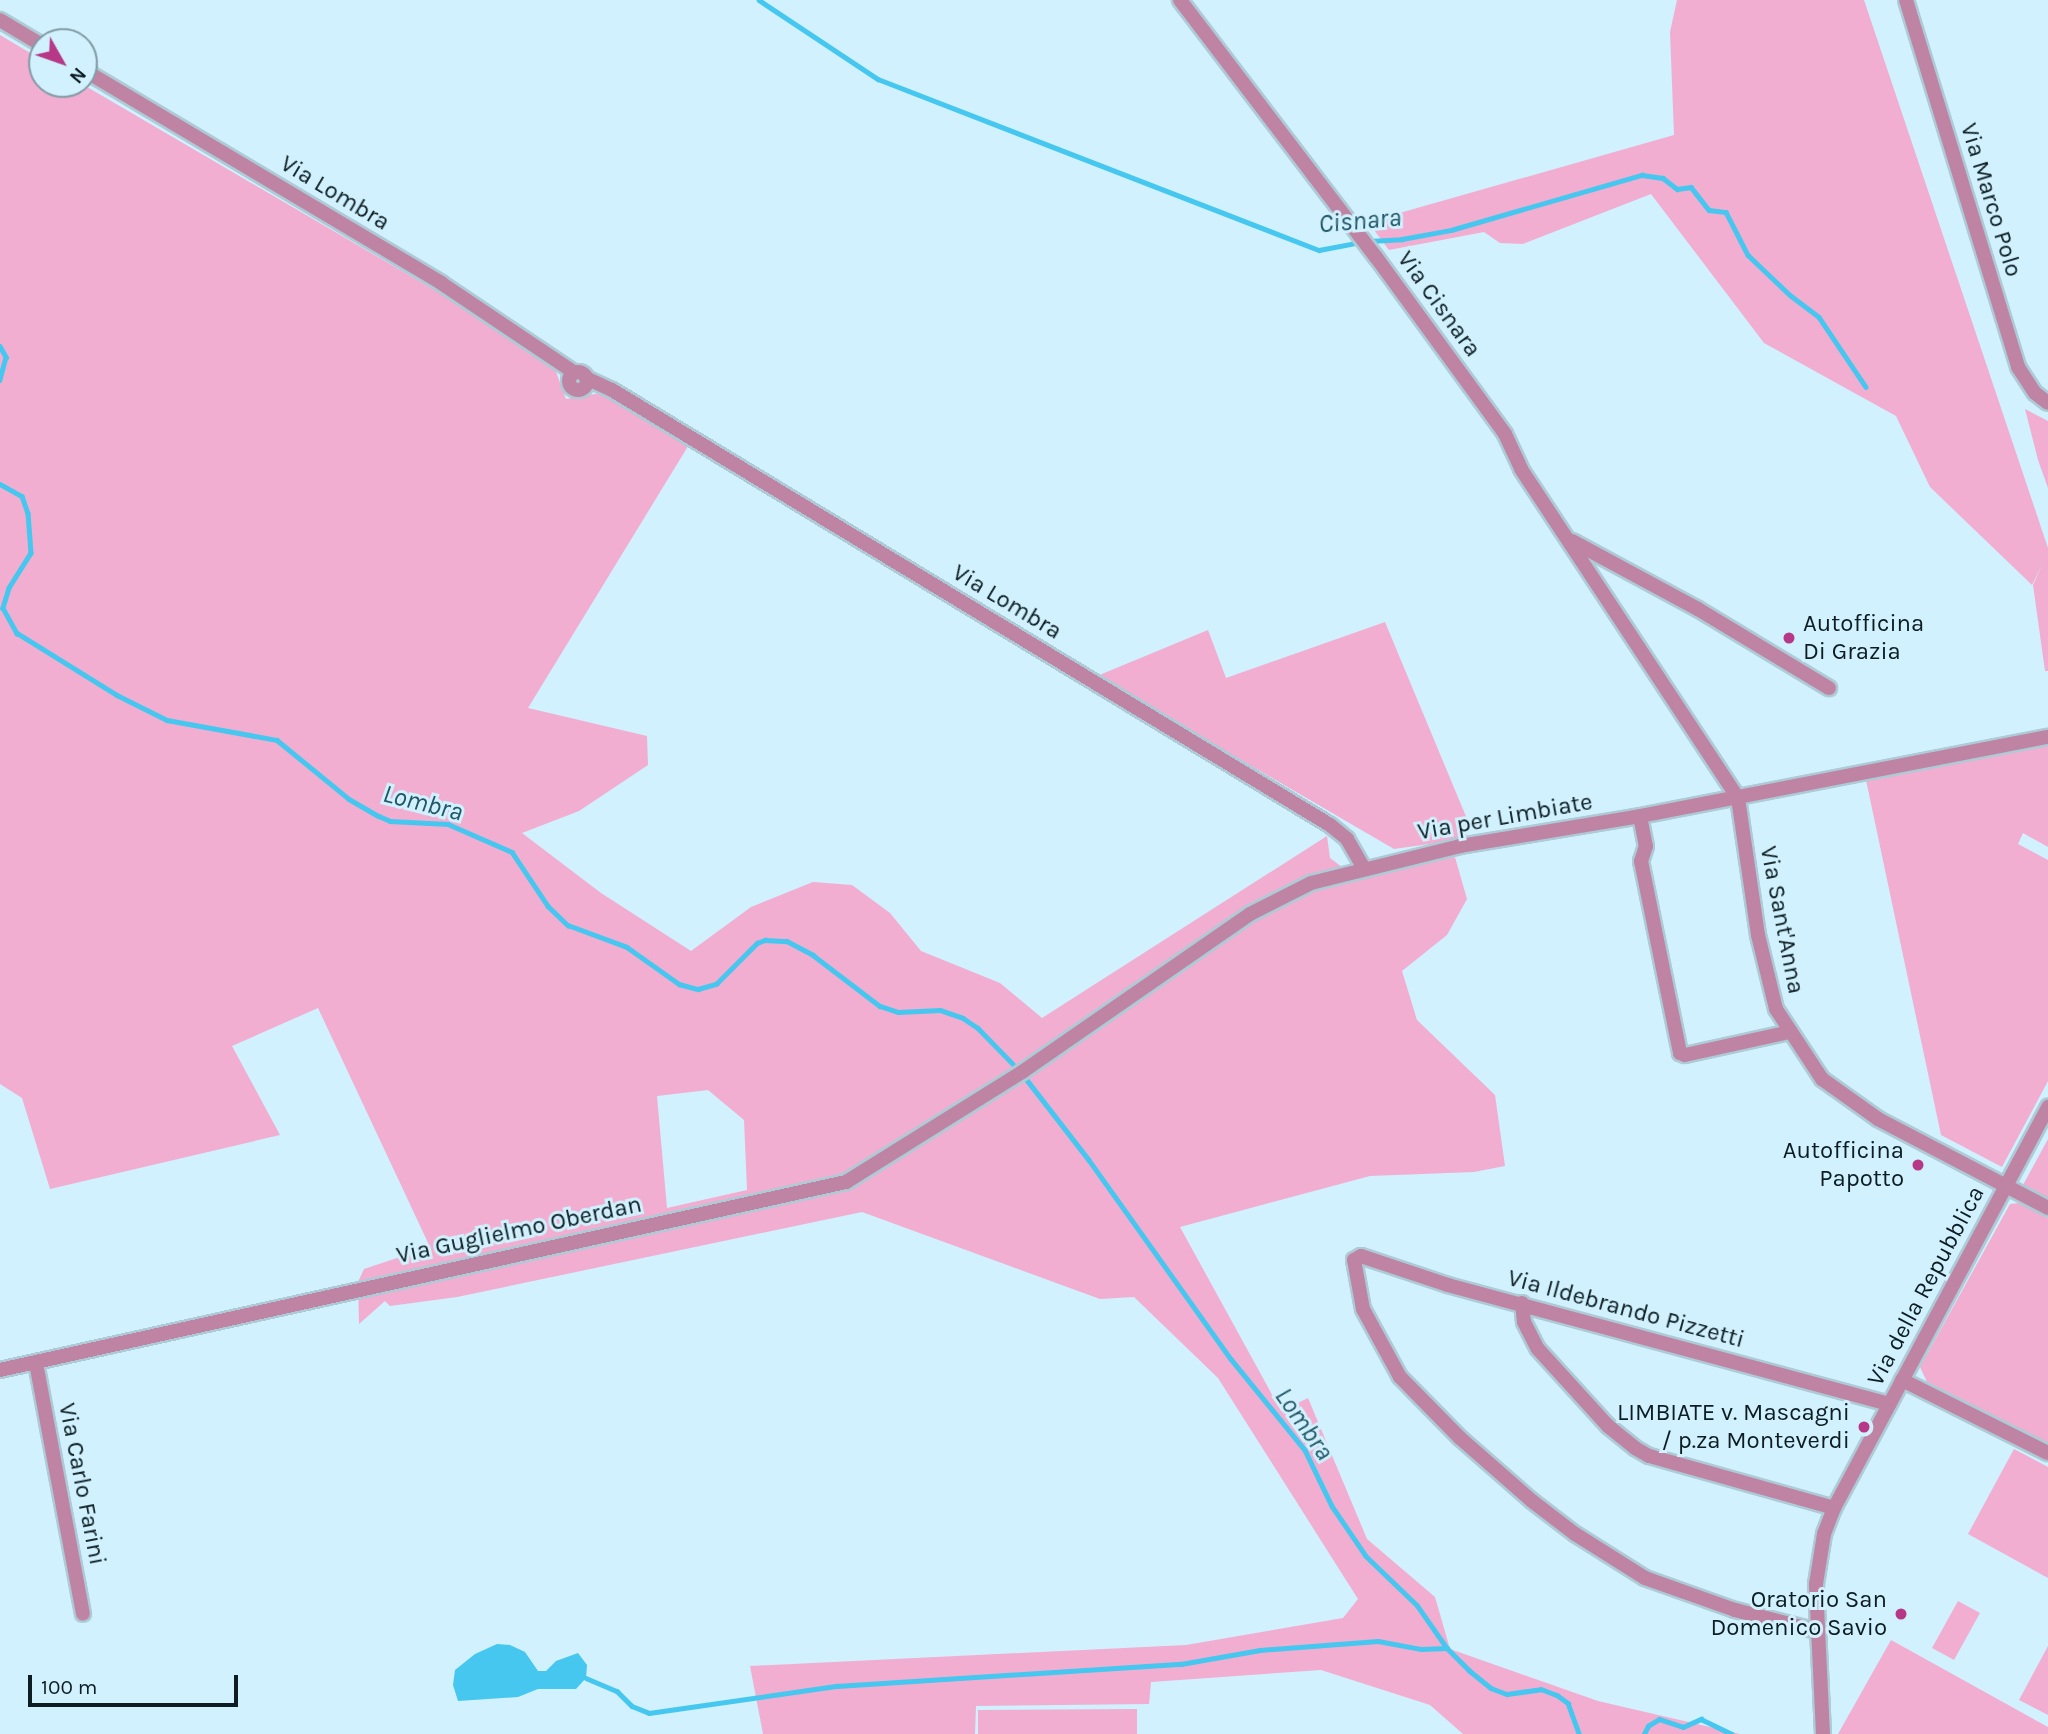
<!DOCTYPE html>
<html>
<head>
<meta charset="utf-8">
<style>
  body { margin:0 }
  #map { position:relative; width:2048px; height:1734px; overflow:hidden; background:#d0f1fd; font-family:Karla,sans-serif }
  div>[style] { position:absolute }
  .green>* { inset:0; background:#f1aed1 }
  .water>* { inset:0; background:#45c7ef }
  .stream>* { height:4.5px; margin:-2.25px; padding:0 2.25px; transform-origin:2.25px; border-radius:2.25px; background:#45c7ef }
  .roads { filter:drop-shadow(2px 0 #adcbd6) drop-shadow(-2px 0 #adcbd6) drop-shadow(0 2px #adcbd6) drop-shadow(0 -2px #adcbd6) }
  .minor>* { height:14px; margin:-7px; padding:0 7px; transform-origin:7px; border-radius:7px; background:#bf84a3 }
  .minor>.ring { margin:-7px; padding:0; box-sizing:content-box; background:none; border:14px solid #bf84a3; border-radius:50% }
  .dots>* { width:19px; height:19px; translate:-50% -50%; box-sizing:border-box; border:4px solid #d0f1fd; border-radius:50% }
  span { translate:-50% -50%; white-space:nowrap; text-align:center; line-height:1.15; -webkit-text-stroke:6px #d0f1fd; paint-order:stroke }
  .street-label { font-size:24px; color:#0d1d22 }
  .poi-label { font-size:24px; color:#0d1d22 }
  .left { translate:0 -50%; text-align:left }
  .right { translate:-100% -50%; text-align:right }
  .water-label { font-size:26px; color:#225667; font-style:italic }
  .north { position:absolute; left:28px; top:28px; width:70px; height:70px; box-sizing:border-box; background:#d0f1fd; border:2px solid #829ca5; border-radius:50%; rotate:130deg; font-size:19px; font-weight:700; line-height:28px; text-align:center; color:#0d1d22 }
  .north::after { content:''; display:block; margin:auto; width:24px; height:32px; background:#b63886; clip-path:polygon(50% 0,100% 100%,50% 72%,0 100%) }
  .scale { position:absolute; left:28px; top:1675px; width:210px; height:32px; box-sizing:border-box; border:4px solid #0d1d22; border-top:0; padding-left:9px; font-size:21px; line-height:24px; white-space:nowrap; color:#0d1d22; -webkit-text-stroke:5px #d0f1fd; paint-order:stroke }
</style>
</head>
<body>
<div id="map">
  <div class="green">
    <div style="clip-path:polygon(1677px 0,1864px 0,2048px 548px,2048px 671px,2045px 671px,2033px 585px,2042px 565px,2032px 585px,1930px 487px,1896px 416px,1764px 343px,1651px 194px,1523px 244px,1500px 243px,1484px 232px,1389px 250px,1368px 222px,1674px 135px,1670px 32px)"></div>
    <div style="clip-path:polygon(evenodd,0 35px,42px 60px,42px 84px,82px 84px,551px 358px,566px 399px,606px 392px,690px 443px,528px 708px,647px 736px,648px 765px,579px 811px,522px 833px,601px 893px,691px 951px,751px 907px,813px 882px,852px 885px,890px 913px,921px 951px,1000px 983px,1042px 1018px,1327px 836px,1330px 858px,1354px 876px,1455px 857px,1467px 899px,1447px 935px,1402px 971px,1417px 1020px,1495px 1095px,1505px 1166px,1474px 1172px,1370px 1176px,1180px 1227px,1281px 1411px,1308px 1398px,1367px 1539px,1435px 1597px,1450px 1649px,1598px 1701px,1740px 1734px,1463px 1734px,1430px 1705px,1321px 1670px,1151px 1682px,1149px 1704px,976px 1706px,975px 1734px,763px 1734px,750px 1666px,1186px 1645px,1343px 1618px,1358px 1599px,1218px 1378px,1134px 1297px,1100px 1299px,862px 1212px,457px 1297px,390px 1306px,385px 1301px,359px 1324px,358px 1282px,364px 1269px,430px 1247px,318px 1008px,232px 1046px,280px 1135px,50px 1189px,22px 1098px,0 1084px,0 35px,708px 1090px,744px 1120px,747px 1190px,667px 1208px,657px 1096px,708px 1090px)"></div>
    <div style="clip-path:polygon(2025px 409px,2048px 421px,2048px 488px,2038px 460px)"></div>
    <div style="clip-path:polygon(1385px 622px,1470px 826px,1465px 839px,1394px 849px,1097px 676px,1208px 630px,1226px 678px)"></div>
    <div style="clip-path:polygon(2048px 741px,2048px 847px,2023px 833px,2018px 844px,2048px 860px,2048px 1081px,2002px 1167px,1941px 1135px,1866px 780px)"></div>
    <div style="clip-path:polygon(2048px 1139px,2048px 1198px,2023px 1185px)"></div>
    <div style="clip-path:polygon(2019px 1203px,2048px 1218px,2048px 1443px,1927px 1382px,1920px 1367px,2010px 1204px)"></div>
    <div style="clip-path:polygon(2014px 1449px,2048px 1467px,2048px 1578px,1968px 1534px)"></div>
    <div style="clip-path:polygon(1958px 1601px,1980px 1613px,1954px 1660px,1932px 1648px)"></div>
    <div style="clip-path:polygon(1891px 1640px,2048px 1727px,2048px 1734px,1838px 1734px)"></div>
    <div style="clip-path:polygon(2048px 1646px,2048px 1715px,2019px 1700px)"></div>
    <div style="clip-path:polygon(1137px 1709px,1137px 1734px,978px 1734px,978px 1710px)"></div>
  </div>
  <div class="water">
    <div style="clip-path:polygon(497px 1644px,510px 1645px,525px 1652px,538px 1671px,546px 1671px,556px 1661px,578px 1653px,587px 1665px,586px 1678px,576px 1689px,538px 1689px,518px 1697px,458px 1701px,453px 1685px,455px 1670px,475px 1654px)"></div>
  </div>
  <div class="stream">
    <div style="left:759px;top:0;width:143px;rotate:33.6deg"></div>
    <div style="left:878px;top:79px;width:473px;rotate:21.2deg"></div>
    <div style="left:1319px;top:250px;width:43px;rotate:-10.8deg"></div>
    <div style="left:1369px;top:241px;width:33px;rotate:-3deg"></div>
    <div style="left:1402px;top:239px;width:50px;rotate:-10.4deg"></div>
    <div style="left:1451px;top:230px;width:199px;rotate:-16.1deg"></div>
    <div style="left:1642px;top:175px;width:21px;rotate:8deg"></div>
    <div style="left:1663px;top:178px;width:18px;rotate:38deg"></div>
    <div style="left:1677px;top:189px;width:14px;rotate:-8deg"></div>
    <div style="left:1691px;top:187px;width:29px;rotate:52deg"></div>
    <div style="left:1709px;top:210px;width:17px;rotate:7deg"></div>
    <div style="left:1726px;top:212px;width:48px;rotate:62.9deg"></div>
    <div style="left:1748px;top:255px;width:58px;rotate:43.6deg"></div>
    <div style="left:1790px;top:295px;width:36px;rotate:37deg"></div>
    <div style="left:1819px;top:317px;width:84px;rotate:56.1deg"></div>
    <div style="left:0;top:346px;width:13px;rotate:61deg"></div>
    <div style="left:6px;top:357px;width:24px;rotate:105deg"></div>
    <div style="left:0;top:484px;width:25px;rotate:29deg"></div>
    <div style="left:22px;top:496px;width:18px;rotate:71deg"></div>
    <div style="left:28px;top:513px;width:40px;rotate:85.7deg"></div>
    <div style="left:31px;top:553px;width:41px;rotate:122.2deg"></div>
    <div style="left:9px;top:588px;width:21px;rotate:107deg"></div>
    <div style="left:3px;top:608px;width:29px;rotate:61deg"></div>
    <div style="left:17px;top:633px;width:118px;rotate:31.8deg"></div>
    <div style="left:117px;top:695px;width:56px;rotate:26.6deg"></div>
    <div style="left:167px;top:720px;width:112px;rotate:10.3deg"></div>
    <div style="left:277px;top:740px;width:93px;rotate:39.3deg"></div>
    <div style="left:349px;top:799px;width:34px;rotate:30deg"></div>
    <div style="left:379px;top:816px;width:12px;rotate:24deg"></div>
    <div style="left:390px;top:821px;width:58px;rotate:3deg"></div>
    <div style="left:448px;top:824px;width:70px;rotate:23.6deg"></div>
    <div style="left:512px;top:852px;width:65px;rotate:56.3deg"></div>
    <div style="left:548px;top:906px;width:28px;rotate:44deg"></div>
    <div style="left:568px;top:925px;width:63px;rotate:20.4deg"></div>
    <div style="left:627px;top:947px;width:64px;rotate:35.4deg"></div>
    <div style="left:679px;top:984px;width:20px;rotate:15deg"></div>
    <div style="left:698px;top:989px;width:19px;rotate:-16deg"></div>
    <div style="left:716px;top:984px;width:58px;rotate:-45deg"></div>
    <div style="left:757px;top:943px;width:9px;rotate:-21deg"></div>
    <div style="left:765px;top:940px;width:22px;rotate:3deg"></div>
    <div style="left:787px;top:941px;width:30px;rotate:28deg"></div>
    <div style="left:813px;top:955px;width:84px;rotate:37.3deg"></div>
    <div style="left:880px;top:1006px;width:19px;rotate:18deg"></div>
    <div style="left:898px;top:1012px;width:42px;rotate:-2.7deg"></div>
    <div style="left:940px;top:1010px;width:24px;rotate:19deg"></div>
    <div style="left:963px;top:1018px;width:18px;rotate:34deg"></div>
    <div style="left:978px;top:1028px;width:50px;rotate:45.8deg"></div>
    <div style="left:1027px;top:1080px;width:101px;rotate:52.2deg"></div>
    <div style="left:1089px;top:1160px;width:244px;rotate:54.5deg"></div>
    <div style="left:1231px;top:1359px;width:117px;rotate:50.9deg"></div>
    <div style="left:1305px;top:1450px;width:62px;rotate:64.3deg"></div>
    <div style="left:1332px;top:1506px;width:60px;rotate:55.8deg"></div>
    <div style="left:1366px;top:1556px;width:71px;rotate:43.9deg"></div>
    <div style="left:1417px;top:1605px;width:52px;rotate:55.1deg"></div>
    <div style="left:1447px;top:1648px;width:33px;rotate:45deg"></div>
    <div style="left:1470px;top:1671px;width:27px;rotate:39deg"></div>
    <div style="left:1491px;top:1688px;width:17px;rotate:21deg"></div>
    <div style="left:1507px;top:1694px;width:34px;rotate:-8deg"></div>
    <div style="left:1541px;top:1689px;width:17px;rotate:21deg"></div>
    <div style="left:1557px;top:1695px;width:14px;rotate:36deg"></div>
    <div style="left:1568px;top:1703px;width:33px;rotate:70deg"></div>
    <div style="left:586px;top:1678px;width:34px;rotate:23deg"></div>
    <div style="left:617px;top:1691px;width:21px;rotate:45deg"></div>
    <div style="left:632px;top:1706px;width:18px;rotate:22deg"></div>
    <div style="left:649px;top:1713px;width:190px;rotate:-8.2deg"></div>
    <div style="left:837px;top:1686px;width:345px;rotate:-3.7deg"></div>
    <div style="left:1181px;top:1664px;width:80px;rotate:-10deg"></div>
    <div style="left:1260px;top:1650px;width:118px;rotate:-4.4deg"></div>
    <div style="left:1378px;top:1641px;width:44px;rotate:10.5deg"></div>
    <div style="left:1421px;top:1649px;width:26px;rotate:-2deg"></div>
    <div style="left:1644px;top:1734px;width:9px;rotate:-63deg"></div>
    <div style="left:1648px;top:1726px;width:13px;rotate:-32deg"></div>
    <div style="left:1659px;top:1719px;width:25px;rotate:18deg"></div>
    <div style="left:1683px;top:1727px;width:20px;rotate:-24deg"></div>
    <div style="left:1701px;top:1719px;width:34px;rotate:26deg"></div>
  </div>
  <div class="roads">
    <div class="minor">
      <div style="left:1180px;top:0;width:323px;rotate:52.7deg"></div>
      <div style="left:1376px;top:257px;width:219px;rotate:53.9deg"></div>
      <div style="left:1505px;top:434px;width:38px;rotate:65deg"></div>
      <div style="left:1521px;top:469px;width:394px;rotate:56.6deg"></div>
      <div style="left:1738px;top:798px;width:138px;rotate:81.7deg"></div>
      <div style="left:1758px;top:935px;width:76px;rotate:76.3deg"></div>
      <div style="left:1776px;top:1009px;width:84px;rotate:56.7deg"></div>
      <div style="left:1822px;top:1079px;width:69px;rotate:35.5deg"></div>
      <div style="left:1878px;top:1119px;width:192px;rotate:27.6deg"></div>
      <div style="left:1906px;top:0;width:384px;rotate:73deg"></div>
      <div style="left:2018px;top:367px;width:31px;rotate:57deg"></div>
      <div style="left:2035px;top:393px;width:16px;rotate:38deg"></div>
      <div style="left:0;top:20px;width:49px;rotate:30.8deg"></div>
      <div style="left:84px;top:70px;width:416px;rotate:30.8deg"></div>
      <div style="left:441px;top:283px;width:161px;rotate:33.9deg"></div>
      <div class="ring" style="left:569px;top:372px;width:4px;height:4px"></div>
      <div style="left:586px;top:378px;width:29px;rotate:25deg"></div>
      <div style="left:612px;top:390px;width:839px;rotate:31.21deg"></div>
      <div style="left:1330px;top:825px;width:22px;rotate:39deg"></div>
      <div style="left:1347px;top:839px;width:34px;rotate:60deg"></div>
      <div style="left:1572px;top:541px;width:143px;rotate:28.4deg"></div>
      <div style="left:1698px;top:609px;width:153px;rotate:31.1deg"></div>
      <div style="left:1640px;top:816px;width:31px;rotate:79deg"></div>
      <div style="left:1646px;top:846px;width:16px;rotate:108deg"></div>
      <div style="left:1641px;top:861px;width:196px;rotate:78.5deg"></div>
      <div style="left:1680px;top:1053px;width:5px;rotate:22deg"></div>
      <div style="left:1685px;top:1055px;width:107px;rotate:-12.4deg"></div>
      <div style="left:1522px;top:1303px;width:19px;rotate:84deg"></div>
      <div style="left:1524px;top:1322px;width:30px;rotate:63deg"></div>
      <div style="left:1538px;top:1349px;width:104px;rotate:47.7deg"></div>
      <div style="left:1608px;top:1426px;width:35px;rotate:39deg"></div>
      <div style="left:1635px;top:1448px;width:16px;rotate:30deg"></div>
      <div style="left:1649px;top:1456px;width:192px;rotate:15.7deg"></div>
      <div style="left:36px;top:1363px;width:255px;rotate:79.4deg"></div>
      <div style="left:0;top:1370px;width:867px;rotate:-12.53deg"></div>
      <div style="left:846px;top:1182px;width:208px;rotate:-32deg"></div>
      <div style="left:1022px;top:1072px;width:277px;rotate:-34.7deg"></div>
      <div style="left:1250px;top:914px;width:68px;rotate:-26.9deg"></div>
      <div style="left:1311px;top:883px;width:154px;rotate:-13.9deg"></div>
      <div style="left:1460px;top:846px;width:177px;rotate:-9.4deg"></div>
      <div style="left:1635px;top:817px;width:421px;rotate:-11deg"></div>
      <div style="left:1902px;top:1380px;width:163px;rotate:26.6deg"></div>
      <div style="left:1817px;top:1631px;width:85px;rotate:-165.6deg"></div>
      <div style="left:1735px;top:1610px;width:96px;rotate:-160.4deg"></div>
      <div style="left:1645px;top:1578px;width:83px;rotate:-147.8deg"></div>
      <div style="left:1575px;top:1534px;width:54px;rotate:-142.5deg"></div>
      <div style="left:1532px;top:1501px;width:96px;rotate:-138.8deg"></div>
      <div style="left:1460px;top:1438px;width:86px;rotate:-134.5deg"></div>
      <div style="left:1400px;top:1377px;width:77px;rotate:-118.6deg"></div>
      <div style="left:1363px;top:1309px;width:50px;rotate:-100.4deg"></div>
      <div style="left:1354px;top:1260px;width:8px;rotate:-30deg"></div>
      <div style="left:1361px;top:1256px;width:92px;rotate:18.4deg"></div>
      <div style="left:1448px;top:1285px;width:457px;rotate:15.1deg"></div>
      <div style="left:1823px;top:1734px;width:150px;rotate:-92.7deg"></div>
      <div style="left:1816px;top:1584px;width:51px;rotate:-80.9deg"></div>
      <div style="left:1824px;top:1534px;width:28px;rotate:-69deg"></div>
      <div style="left:1834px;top:1508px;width:455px;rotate:-61.9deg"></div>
    </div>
  </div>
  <div class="dots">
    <div style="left:1789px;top:638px;background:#b63886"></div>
    <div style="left:1918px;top:1165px;background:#b63886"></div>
    <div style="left:1864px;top:1427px;background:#b63886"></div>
    <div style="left:1901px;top:1614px;background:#b63886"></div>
  </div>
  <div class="street-label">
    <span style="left:335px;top:193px;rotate:31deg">Via Lombra</span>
    <span style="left:1991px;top:200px;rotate:73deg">Via Marco Polo</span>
    <span style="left:1439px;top:304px;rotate:54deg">Via Cisnara</span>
    <span style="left:1007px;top:602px;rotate:31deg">Via Lombra</span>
    <span style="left:1505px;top:817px;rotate:-10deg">Via per Limbiate</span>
    <span style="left:1782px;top:920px;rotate:79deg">Via Sant'Anna</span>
    <span style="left:519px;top:1230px;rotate:-12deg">Via Guglielmo Oberdan</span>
    <span style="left:1926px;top:1286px;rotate:-62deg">Via della Repubblica</span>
    <span style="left:1626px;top:1309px;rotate:15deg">Via Ildebrando Pizzetti</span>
    <span style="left:82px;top:1484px;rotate:79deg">Via Carlo Farini</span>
  </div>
  <div class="poi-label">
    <span class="left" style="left:1803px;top:638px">Autofficina<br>Di Grazia</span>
    <span class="right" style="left:1904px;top:1165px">Autofficina<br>Papotto</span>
    <span class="right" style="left:1850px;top:1427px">LIMBIATE v. Mascagni<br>/ p.za Monteverdi</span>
    <span class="right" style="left:1887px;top:1614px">Oratorio San<br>Domenico Savio</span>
  </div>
  <div class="water-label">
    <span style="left:1360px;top:221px;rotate:-5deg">Cisnara</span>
    <span style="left:423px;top:803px;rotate:14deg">Lombra</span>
    <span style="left:1304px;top:1424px;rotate:55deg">Lombra</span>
  </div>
  <div class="north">N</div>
  <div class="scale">100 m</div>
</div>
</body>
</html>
